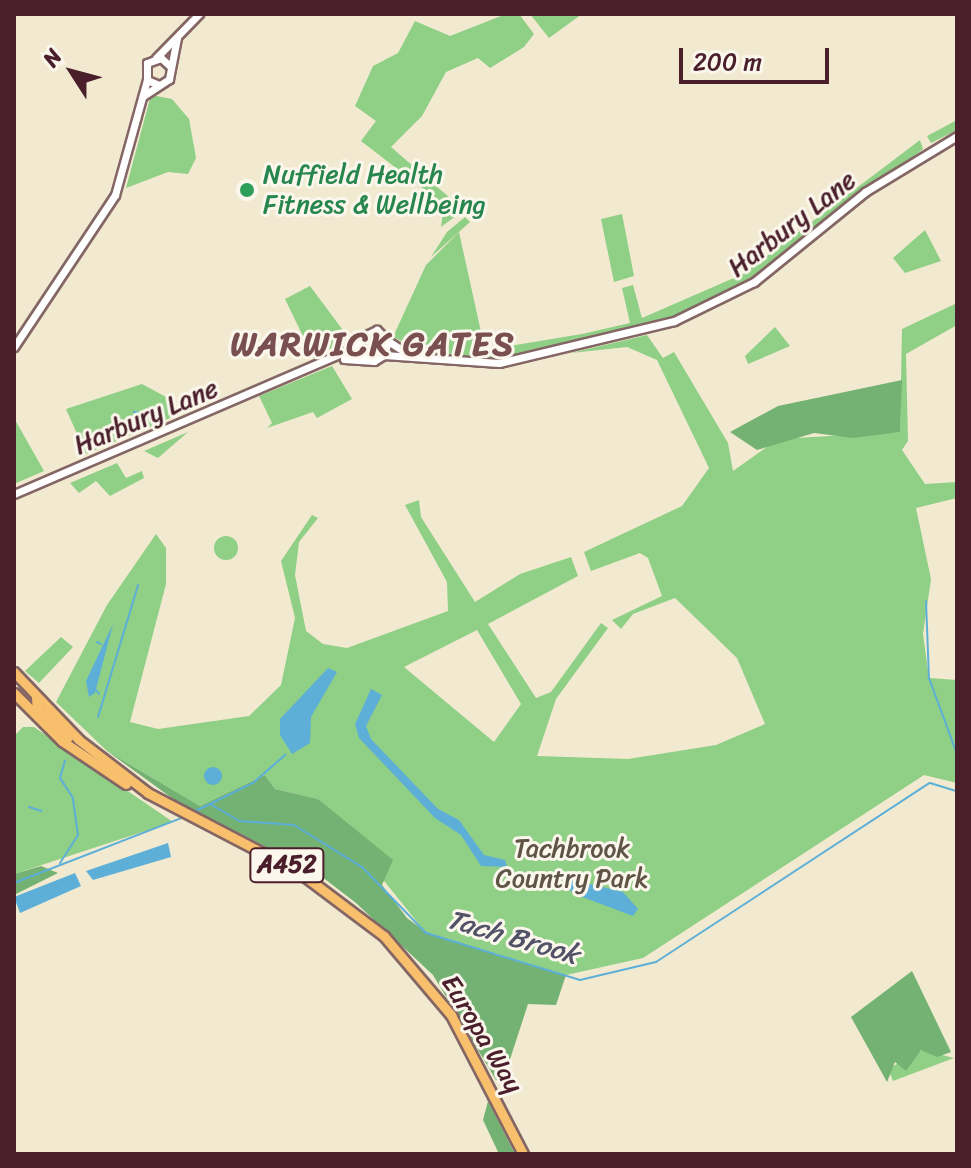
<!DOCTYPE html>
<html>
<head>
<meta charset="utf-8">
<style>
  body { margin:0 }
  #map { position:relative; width:971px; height:1168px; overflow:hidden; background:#f1ead0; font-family:Sriracha,sans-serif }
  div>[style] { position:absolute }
  .green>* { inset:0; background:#8fcf86 }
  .round { border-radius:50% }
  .forest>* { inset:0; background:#73b273 }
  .water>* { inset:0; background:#5dafd8 }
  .stream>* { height:2px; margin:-1px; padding:0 1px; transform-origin:1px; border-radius:1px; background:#5dafd8 }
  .roads { filter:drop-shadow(2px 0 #846665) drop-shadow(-2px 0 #846665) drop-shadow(0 2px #846665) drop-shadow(0 -2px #846665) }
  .tertiary>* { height:7px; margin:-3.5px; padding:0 3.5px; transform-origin:3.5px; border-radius:3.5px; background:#fff }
  .trunk>* { height:9px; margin:-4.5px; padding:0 4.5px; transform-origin:4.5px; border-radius:4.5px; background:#f8bf6c }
  .dots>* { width:22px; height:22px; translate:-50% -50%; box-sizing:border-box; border:4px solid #fbf7ec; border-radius:50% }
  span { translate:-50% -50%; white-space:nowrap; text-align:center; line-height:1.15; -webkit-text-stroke:6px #fbf7ec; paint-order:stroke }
  .shield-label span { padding:2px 6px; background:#fbf7ec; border:2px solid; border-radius:6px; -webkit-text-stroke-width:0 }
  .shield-label { font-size:24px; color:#4a1f2b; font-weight:700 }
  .leisure-label { font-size:26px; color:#27864d }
  .left { translate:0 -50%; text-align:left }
  .street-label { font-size:26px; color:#4a1f2b }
  .park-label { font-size:26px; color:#5f5446 }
  .water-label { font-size:28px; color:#515168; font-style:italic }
  .district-label { font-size:34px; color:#7a4f4f; font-weight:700; letter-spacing:2px }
  .frame { position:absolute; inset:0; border:16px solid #4a1f2b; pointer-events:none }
  .north { position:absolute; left:32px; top:32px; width:80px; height:80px; -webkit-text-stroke:6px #fbf7ec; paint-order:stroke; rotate:306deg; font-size:22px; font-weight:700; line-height:32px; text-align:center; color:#4a1f2b }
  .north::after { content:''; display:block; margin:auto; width:28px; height:36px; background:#4a1f2b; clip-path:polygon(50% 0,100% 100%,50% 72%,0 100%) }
  .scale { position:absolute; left:679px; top:48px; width:150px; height:36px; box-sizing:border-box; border:4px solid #4a1f2b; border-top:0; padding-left:10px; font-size:24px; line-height:28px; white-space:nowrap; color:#4a1f2b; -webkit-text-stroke:6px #fbf7ec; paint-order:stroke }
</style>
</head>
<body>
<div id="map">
  <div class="green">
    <div style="clip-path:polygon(506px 14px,519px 14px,534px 34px,524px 47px,490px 68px,478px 58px,446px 72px,422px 116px,391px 147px,450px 198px,472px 204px,441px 227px,444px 205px,361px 141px,376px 121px,355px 106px,373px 66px,398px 53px,415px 21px,450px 36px)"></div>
    <div style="clip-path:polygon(530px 14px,582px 14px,549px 38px)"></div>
    <div style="clip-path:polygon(151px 95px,172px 99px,189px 119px,196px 158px,188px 174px,168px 172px,126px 188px)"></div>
    <div style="clip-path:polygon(957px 120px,957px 130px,931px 143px,927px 136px)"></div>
    <div style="clip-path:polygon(920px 140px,923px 149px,754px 282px,665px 322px,619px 339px,504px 358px,432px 356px,393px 337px,426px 265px,459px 232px,485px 350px,582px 334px,630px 323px,622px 288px,633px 285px,642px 318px,743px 274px)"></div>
    <div style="clip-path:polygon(622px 214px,634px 276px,614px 282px,601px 219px)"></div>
    <div style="clip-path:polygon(465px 217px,470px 222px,431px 257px,447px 232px)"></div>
    <div style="clip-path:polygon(925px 230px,941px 261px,905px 273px,893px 258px)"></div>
    <div style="clip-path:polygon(310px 286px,351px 341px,314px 359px,285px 299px)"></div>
    <div style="clip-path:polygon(evenodd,957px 303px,957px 325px,906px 354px,908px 441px,902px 450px,925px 484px,957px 482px,957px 498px,916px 508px,931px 579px,923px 634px,929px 678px,957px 680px,957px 783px,924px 775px,643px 958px,566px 975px,426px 933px,318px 799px,275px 789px,265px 775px,200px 806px,107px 751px,56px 702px,107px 605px,156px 534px,166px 548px,166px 584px,130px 722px,158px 729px,249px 716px,281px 685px,295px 618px,281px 561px,312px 515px,318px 518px,299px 542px,295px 575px,306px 631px,323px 644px,347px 648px,448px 611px,447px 582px,405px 505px,419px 500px,421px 517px,475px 602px,520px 574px,571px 557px,578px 576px,488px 624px,536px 698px,551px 692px,601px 623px,608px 628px,556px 699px,537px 756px,628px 759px,716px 745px,765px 724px,737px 658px,675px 598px,633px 614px,621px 629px,612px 620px,662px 596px,648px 558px,640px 553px,591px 571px,584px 552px,682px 506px,709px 468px,657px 360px,627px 347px,571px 353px,647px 335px,663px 358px,674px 352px,728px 443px,733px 471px,778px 439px,900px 432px,902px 329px,957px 303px,477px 630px,521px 704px,494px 742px,404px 667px,477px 630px)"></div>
    <div style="clip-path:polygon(775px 327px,790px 346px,748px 364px,745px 356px)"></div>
    <div style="clip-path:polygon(332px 366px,352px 399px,317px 418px,313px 412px,267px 428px,272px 423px,259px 396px)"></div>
    <div style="clip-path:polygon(142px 384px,168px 398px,170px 418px,86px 454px,66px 409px)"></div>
    <div style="clip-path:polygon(14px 418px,44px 471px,14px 484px)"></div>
    <div style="clip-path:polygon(188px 432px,158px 458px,144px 451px)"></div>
    <div style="clip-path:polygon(117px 463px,126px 478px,142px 471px,144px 478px,110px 496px,96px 481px,79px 493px,70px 483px)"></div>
    <div class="round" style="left:214px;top:536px;width:24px;height:24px"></div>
    <div style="clip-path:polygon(61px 637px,73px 647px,39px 683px,25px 671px)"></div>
    <div style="clip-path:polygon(23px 727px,34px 727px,173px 822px,14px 874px,14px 736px)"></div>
    <div style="clip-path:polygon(922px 1050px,954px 1058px,893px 1081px,888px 1069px)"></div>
  </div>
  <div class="forest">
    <div style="clip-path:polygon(902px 380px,900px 432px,853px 438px,814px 433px,757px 450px,730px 432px,778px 406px)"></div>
    <div style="clip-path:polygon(107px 751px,200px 806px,265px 775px,275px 789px,318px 799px,393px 860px,382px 885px,407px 918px,427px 933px,566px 975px,556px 1005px,528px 1004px,503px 1081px,496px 1080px,433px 975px,356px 903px,317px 873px,176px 801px)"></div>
    <div style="clip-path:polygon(41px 866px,58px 873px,14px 895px,14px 874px)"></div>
    <div style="clip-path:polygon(912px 971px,951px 1052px,937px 1057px,921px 1050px,906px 1071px,895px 1062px,887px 1082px,851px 1017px)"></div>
    <div style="clip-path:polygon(488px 1101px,515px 1154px,499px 1154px,483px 1120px)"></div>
  </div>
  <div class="water">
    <div style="clip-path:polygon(113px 624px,95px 693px,89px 697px,86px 681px)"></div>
    <div style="clip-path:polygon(328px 668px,337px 672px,311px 717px,310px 743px,292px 754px,280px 735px,280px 719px)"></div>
    <div style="clip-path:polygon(371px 689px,382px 695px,366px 726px,371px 739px,438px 809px,459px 820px,484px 855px,505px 860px,507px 867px,481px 866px,461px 835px,435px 818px,359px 738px,355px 724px)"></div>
    <div class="round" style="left:204px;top:767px;width:18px;height:18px"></div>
    <div style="clip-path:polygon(168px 843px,171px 857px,93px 880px,86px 871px)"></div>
    <div style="clip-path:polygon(75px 873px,81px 886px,20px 913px,14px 897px)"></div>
    <div style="clip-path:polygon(565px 878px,623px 892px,638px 909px,633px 916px,585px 898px,569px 890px)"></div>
  </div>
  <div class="stream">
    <div style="left:134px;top:412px;width:7px;rotate:8deg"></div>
    <div style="left:926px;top:601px;width:77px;rotate:87.8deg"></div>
    <div style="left:929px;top:678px;width:81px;rotate:69.8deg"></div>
    <div style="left:97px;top:642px;width:4px;rotate:27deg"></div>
    <div style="left:96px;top:690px;width:5px;rotate:53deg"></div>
    <div style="left:98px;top:717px;width:138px;rotate:-73.1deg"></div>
    <div style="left:210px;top:804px;width:48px;rotate:-26deg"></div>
    <div style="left:253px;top:783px;width:43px;rotate:-41.2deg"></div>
    <div style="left:29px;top:807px;width:13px;rotate:18deg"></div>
    <div style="left:193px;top:812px;width:19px;rotate:-25deg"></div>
    <div style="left:210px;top:804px;width:34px;rotate:30deg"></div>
    <div style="left:239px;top:821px;width:55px;rotate:4.2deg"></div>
    <div style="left:294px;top:825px;width:80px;rotate:31.7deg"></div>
    <div style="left:362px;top:867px;width:92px;rotate:45.9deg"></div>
    <div style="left:426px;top:933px;width:161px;rotate:17deg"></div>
    <div style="left:580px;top:980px;width:78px;rotate:-13.3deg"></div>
    <div style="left:656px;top:962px;width:327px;rotate:-33.2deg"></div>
    <div style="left:930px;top:783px;width:28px;rotate:17deg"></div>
    <div style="left:60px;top:863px;width:33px;rotate:-57deg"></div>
    <div style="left:78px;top:835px;width:37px;rotate:-98deg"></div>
    <div style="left:73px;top:798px;width:24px;rotate:-123deg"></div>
    <div style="left:60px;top:778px;width:18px;rotate:-74deg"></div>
    <div style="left:14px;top:883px;width:182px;rotate:-21.2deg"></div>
  </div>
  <div class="roads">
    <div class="tertiary">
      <div style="left:156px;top:58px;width:62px;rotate:-45.7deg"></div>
      <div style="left:159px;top:85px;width:13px;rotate:-157deg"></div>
      <div style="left:147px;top:80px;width:17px;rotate:-90deg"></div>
      <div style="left:147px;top:63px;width:15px;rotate:-20deg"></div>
      <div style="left:161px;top:58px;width:13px;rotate:42deg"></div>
      <div style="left:143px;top:96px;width:31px;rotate:-33deg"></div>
      <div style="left:169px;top:79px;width:42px;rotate:-79deg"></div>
      <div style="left:388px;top:341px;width:24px;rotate:33deg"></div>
      <div style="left:14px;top:347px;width:182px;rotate:-56.4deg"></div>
      <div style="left:115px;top:195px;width:119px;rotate:-74.5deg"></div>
      <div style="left:384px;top:355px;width:115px;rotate:4deg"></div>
      <div style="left:499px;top:363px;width:180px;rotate:-13.5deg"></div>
      <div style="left:674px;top:321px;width:89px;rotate:-26deg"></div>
      <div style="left:754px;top:282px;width:143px;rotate:-39deg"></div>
      <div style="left:865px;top:192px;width:108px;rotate:-31.3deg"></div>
      <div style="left:344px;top:359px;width:30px;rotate:4deg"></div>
      <div style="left:374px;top:361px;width:12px;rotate:-31deg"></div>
      <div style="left:384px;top:355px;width:15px;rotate:-74deg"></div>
      <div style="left:388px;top:341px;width:16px;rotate:-135deg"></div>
      <div style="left:377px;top:330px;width:21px;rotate:155deg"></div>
      <div style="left:358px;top:339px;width:21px;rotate:71deg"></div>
      <div style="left:14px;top:494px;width:374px;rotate:-23.3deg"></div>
    </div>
    <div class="trunk">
      <div style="left:14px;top:672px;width:94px;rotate:46.3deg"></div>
      <div style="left:79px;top:740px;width:87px;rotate:37.5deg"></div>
      <div style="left:148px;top:793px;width:170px;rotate:27.6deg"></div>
      <div style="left:299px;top:872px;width:106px;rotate:37deg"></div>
      <div style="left:384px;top:936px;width:104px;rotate:49.7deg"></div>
      <div style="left:451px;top:1015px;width:157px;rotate:62.6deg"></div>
      <div style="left:14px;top:693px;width:68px;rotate:45deg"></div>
      <div style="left:62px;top:741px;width:77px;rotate:33.9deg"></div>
      <div style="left:36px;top:698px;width:11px;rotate:85deg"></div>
      <div style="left:37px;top:709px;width:42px;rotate:43.1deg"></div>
    </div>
  </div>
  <div class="dots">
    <div style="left:247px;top:190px;background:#2e9e5b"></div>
  </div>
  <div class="shield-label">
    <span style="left:287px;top:865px">A452</span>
  </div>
  <div class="leisure-label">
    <span class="left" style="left:263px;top:190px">Nuffield Health<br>Fitness &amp; Wellbeing</span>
  </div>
  <div class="street-label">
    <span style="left:792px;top:224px;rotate:-38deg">Harbury Lane</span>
    <span style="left:146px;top:417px;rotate:-23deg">Harbury Lane</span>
    <span style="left:482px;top:1034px;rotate:59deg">Europa Way</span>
  </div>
  <div class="park-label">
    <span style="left:572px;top:864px">Tachbrook<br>Country Park</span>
  </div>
  <div class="water-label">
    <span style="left:513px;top:937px;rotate:16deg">Tach Brook</span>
  </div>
  <div class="district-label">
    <span style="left:373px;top:345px">WARWICK GATES</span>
  </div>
  <div class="frame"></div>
  <div class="north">N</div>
  <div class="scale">200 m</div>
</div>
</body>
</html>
